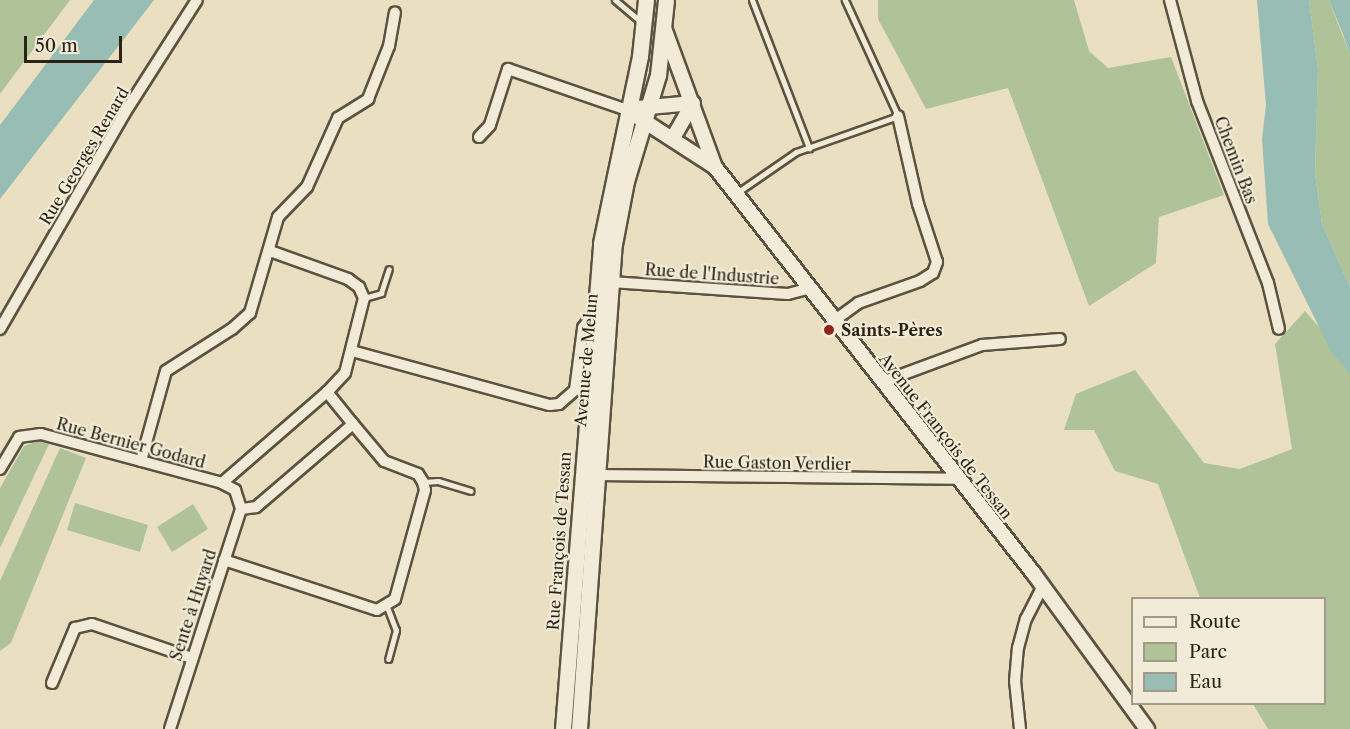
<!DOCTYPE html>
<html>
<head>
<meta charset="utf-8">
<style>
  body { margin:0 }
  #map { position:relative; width:1350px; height:729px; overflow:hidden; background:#eae0c1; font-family:"Libre Caslon Text",serif }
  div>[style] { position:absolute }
  .green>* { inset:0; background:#b0c398 }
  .water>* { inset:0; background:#98bdb4 }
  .roads { filter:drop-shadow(2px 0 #5c5241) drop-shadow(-2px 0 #5c5241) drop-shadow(0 2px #5c5241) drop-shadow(0 -2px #5c5241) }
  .service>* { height:5px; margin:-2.5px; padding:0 2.5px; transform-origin:2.5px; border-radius:2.5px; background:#f1ebd7 }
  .minor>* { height:10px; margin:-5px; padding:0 5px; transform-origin:5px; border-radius:5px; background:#f1ebd7 }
  .tertiary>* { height:14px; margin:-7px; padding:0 7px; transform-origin:7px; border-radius:7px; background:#f1ebd7 }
  .secondary>* { height:15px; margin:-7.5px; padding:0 7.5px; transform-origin:7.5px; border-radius:7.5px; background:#f1ebd7 }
  .dots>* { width:16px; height:16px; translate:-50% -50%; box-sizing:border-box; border:3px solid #f1ebd7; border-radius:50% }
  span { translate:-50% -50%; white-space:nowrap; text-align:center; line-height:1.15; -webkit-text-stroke:4.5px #f1ebd7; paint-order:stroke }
  .street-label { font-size:16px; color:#2c2216 }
  .poi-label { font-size:16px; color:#2c2216; font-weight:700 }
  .left { translate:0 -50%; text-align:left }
  .legend { position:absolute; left:1131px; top:597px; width:195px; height:108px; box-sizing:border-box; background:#f1ebd7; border:2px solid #a29b8a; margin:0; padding:8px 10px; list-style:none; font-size:18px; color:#2c2216 }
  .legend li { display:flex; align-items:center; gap:12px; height:30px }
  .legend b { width:30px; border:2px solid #a29b8a }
  .scale { position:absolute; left:24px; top:36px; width:98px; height:27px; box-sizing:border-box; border:3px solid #2c2216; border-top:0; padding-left:8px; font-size:18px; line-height:21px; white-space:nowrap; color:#2c2216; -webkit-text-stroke:4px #f1ebd7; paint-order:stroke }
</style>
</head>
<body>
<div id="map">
  <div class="green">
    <div style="clip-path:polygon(0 0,70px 0,0 94px)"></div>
    <div style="clip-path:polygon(878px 0,1074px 0,1089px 51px,1108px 68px,1171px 57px,1224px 195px,1159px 217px,1156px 263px,1089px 306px,1008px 88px,926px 109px,878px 19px)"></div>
    <div style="clip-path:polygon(1309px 0,1329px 0,1350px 55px,1350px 287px,1322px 224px,1320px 209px,1315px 173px,1318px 70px)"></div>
    <div style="clip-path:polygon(1305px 311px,1350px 362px,1350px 729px,1268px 729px,1253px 704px,1324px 704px,1324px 598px,1200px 598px,1158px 484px,1115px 471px,1094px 430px,1064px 430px,1076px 394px,1135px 370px,1204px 463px,1240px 469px,1292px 449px,1275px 344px)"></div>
    <div style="clip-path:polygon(38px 441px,49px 444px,0 548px,0 488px,24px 446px)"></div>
    <div style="clip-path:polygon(60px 448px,86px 458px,11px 643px,0 651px,0 581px)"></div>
    <div style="clip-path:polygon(75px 503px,148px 525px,140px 552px,67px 530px)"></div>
    <div style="clip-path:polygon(193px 504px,208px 529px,172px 552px,157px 527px)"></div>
  </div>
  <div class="water">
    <div style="clip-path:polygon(94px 0,154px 0,0 199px,0 125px)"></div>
    <div style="clip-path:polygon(1257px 0,1309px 0,1318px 70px,1315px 173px,1322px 224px,1350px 287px,1350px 374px,1332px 353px,1268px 224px,1262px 139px,1266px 105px)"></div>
    <div style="clip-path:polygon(1329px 0,1350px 0,1350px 55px,1343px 34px)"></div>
  </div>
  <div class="roads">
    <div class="service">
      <div style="left:615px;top:0;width:34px;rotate:40deg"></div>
      <div style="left:752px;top:0;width:159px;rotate:68.9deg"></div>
      <div style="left:738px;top:192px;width:70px;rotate:-34.6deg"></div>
      <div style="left:796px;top:152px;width:108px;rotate:-19.4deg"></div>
      <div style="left:898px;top:116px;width:128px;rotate:-114.6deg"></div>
      <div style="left:364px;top:298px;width:18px;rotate:-16deg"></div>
      <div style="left:381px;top:293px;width:25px;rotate:-72deg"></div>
      <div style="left:423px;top:482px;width:15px;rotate:-4deg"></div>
      <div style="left:438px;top:481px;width:34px;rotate:17deg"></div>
      <div style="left:387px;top:607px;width:25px;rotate:69deg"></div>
      <div style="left:396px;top:630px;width:30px;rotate:105deg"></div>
    </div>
    <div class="minor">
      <div style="left:1170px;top:0;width:105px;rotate:75deg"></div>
      <div style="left:1197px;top:101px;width:195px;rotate:68.7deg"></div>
      <div style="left:1268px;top:283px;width:47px;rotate:76.6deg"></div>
      <div style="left:479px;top:137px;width:16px;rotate:-47deg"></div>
      <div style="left:490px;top:125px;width:59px;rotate:-72.2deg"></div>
      <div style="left:508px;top:69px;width:126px;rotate:19deg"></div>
      <div style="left:270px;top:251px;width:83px;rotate:19.7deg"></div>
      <div style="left:348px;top:279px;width:14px;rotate:36deg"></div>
      <div style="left:359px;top:287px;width:12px;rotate:66deg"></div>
      <div style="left:364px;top:298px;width:77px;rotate:104.2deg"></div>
      <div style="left:345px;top:373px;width:26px;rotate:133deg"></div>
      <div style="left:611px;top:282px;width:177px;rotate:3.9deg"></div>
      <div style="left:788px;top:294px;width:23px;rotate:-15deg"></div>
      <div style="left:835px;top:320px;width:29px;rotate:-36deg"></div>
      <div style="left:858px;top:303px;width:66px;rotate:-19.5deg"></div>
      <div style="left:920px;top:281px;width:15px;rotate:-32deg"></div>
      <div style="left:933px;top:273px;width:12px;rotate:-70deg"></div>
      <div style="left:937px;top:262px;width:61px;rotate:-108.1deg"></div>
      <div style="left:918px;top:204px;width:90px;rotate:-102.8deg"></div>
      <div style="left:0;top:329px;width:248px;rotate:-60deg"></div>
      <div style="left:124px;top:114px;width:135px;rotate:-57.4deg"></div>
      <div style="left:352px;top:351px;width:205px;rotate:15.3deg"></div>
      <div style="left:550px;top:405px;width:9px;rotate:-6deg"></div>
      <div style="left:559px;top:404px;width:21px;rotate:-41deg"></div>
      <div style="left:575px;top:390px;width:63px;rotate:-82.6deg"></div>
      <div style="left:583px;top:328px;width:19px;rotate:-55deg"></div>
      <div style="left:882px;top:382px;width:107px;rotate:-20.3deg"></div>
      <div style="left:982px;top:345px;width:78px;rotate:-4.4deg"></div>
      <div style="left:141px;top:461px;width:93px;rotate:-74.5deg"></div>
      <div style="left:166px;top:371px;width:78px;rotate:-32.5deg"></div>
      <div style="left:232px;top:329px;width:24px;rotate:-42deg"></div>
      <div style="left:250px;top:313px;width:100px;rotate:-73.7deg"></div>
      <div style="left:278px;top:217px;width:42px;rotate:-46deg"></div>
      <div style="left:307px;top:187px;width:76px;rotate:-65.8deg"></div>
      <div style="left:338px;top:118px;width:36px;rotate:-32deg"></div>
      <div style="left:368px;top:99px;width:57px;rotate:-68.4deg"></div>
      <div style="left:389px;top:46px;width:34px;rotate:-80deg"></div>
      <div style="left:0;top:469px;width:37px;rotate:-59deg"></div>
      <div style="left:19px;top:437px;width:22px;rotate:-8deg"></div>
      <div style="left:41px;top:434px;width:188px;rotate:15.1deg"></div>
      <div style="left:222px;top:483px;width:15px;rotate:28deg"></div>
      <div style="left:235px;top:490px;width:20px;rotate:72deg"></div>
      <div style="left:241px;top:509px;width:231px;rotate:107.9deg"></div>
      <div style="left:595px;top:475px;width:364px;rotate:0.6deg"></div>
      <div style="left:222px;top:483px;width:139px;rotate:-40.9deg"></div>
      <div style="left:327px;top:392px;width:41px;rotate:50.9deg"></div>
      <div style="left:353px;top:424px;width:128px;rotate:139.4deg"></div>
      <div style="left:256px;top:507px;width:15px;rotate:172deg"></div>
      <div style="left:224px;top:560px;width:161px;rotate:18.1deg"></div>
      <div style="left:377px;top:610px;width:21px;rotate:-31deg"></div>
      <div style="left:395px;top:599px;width:113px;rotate:-74.6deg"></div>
      <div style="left:425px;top:490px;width:8px;rotate:-104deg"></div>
      <div style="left:423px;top:482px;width:9px;rotate:-122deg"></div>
      <div style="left:418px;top:474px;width:36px;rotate:-159deg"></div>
      <div style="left:384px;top:461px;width:48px;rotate:-130deg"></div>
      <div style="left:52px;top:683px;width:60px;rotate:-67.3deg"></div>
      <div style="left:75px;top:628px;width:17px;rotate:-13deg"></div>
      <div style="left:92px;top:624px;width:106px;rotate:18.8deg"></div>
      <div style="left:1020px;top:729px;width:48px;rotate:-95.9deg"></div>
      <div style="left:1015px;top:681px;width:33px;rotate:-85deg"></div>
      <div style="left:1018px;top:648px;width:30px;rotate:-75deg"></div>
      <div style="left:1026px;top:619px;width:36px;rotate:-63deg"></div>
    </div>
    <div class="tertiary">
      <div style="left:664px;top:28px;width:148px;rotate:69.9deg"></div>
      <div style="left:638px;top:108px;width:55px;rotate:-5.2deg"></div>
      <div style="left:627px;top:110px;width:105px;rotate:32.9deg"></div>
      <div style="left:715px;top:167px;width:517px;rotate:51.91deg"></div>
      <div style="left:1034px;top:574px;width:192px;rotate:53.9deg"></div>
      <div style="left:673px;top:138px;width:40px;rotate:-60.3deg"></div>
    </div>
    <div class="secondary">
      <div style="left:563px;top:729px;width:487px;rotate:-85.5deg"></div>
      <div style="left:601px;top:243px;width:191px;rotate:-78.2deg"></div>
      <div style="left:640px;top:56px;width:56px;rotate:-83.9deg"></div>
      <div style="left:579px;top:729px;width:486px;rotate:-85.9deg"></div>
      <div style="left:614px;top:244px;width:64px;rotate:-79.2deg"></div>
      <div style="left:626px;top:181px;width:111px;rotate:-73.2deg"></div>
      <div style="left:658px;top:75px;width:75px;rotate:-83.9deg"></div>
    </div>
  </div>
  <div class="dots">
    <div style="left:829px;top:330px;background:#8f2418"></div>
  </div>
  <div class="street-label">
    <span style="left:84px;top:156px;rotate:-59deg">Rue Georges Renard</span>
    <span style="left:1236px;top:160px;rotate:69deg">Chemin Bas</span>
    <span style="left:712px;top:274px;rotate:4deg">Rue de l'Industrie</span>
    <span style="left:586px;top:360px;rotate:-85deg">Avenue de Melun</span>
    <span style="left:946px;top:436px;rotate:52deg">Avenue François de Tessan</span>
    <span style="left:131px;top:443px;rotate:15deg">Rue Bernier Godard</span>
    <span style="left:777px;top:463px;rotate:1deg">Rue Gaston Verdier</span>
    <span style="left:559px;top:541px;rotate:-86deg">Rue François de Tessan</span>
    <span style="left:193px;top:605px;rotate:-72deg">Sente à Huyard</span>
  </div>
  <div class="poi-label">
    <span class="left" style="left:841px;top:330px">Saints-Pères</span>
  </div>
  <ul class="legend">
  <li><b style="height:8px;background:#f1ebd7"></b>Route</li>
  <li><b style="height:16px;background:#b0c398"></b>Parc</li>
  <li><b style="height:16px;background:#98bdb4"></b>Eau</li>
  </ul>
  <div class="scale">50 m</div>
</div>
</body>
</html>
